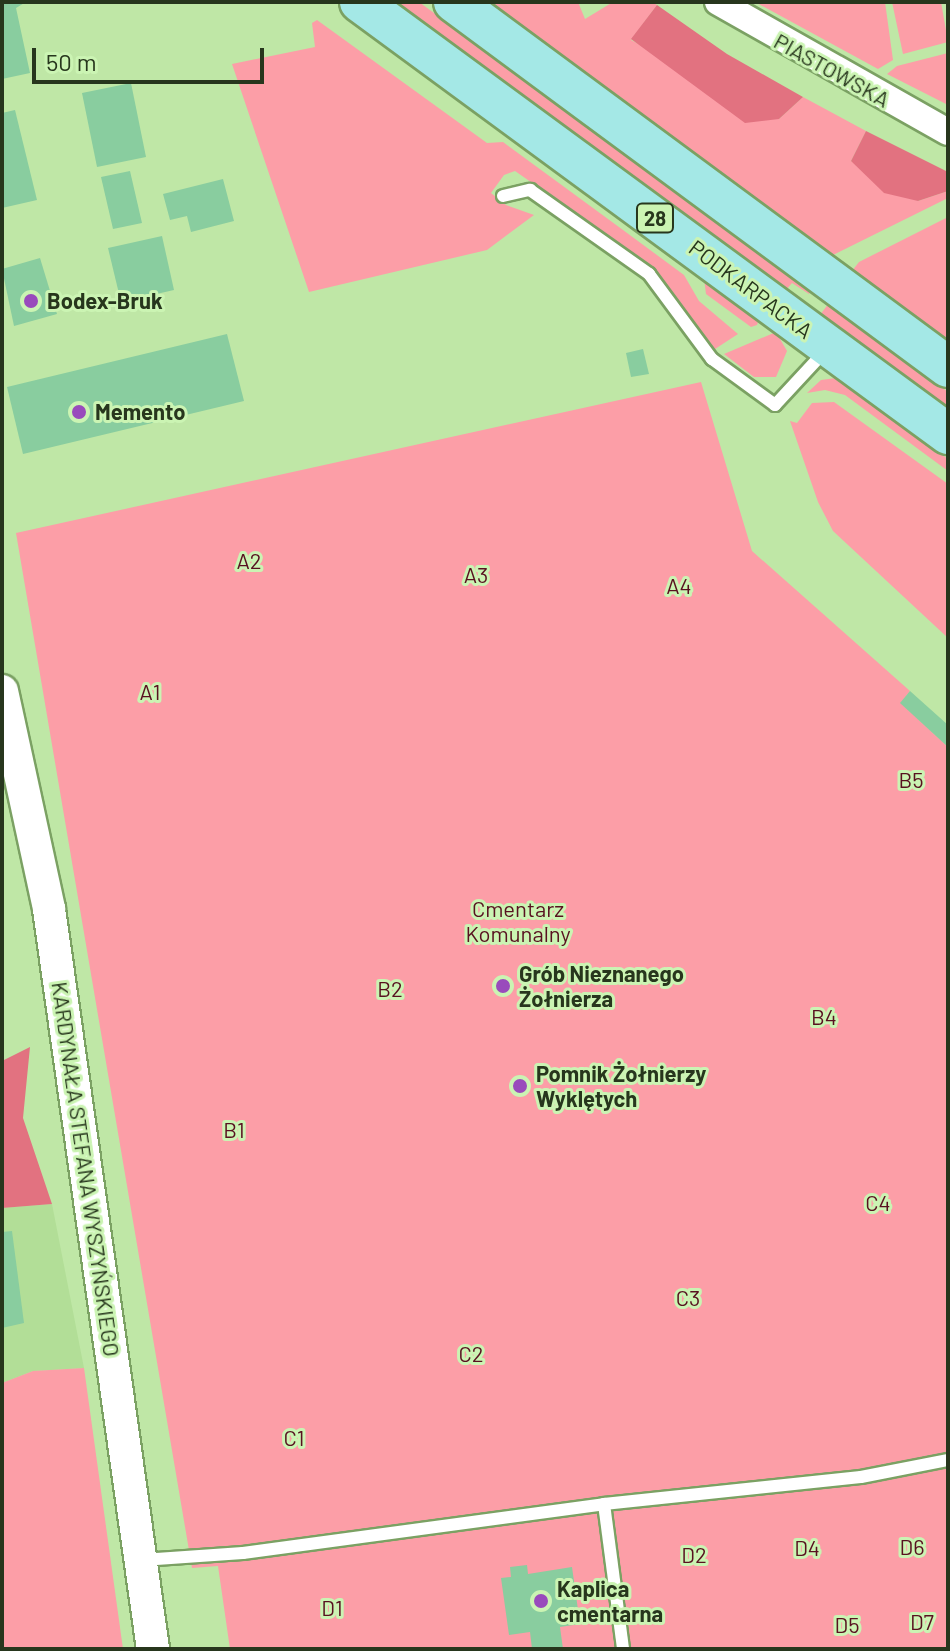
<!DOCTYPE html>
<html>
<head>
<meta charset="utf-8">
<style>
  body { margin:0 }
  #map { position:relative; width:950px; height:1651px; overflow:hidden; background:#bfe7a6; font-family:Barlow,sans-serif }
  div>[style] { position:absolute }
  .built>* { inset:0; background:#b2de97 }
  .green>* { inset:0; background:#fc9ea7 }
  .forest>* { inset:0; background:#e27280 }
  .building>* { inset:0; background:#89cd9f }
  .roads { filter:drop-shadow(2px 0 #7ba163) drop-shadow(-2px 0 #7ba163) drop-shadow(0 2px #7ba163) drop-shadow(0 -2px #7ba163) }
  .service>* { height:12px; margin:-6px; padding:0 6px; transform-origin:6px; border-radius:6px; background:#fff }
  .minor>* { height:26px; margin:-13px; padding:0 13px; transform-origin:13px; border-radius:13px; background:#fff }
  .tertiary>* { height:32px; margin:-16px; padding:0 16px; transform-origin:16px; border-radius:16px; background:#fff }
  .primary>* { height:40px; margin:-20px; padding:0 20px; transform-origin:20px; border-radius:20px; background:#a4e8e6 }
  .dots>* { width:22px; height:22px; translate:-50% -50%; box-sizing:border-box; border:4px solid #cbf4b3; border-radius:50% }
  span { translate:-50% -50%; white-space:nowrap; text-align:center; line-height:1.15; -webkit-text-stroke:6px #cbf4b3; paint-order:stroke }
  .shield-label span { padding:2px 6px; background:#cbf4b3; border:2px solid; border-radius:6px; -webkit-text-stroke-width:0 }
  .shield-label { font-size:20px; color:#27361d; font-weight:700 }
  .street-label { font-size:22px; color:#27361d }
  .poi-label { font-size:22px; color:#27361d; font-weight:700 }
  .left { translate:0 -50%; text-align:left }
  .park-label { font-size:22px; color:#581120 }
  .frame { position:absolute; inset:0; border:4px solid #27361d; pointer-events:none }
  .scale { position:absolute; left:32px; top:48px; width:232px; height:36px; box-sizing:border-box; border:4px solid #27361d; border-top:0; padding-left:10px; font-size:24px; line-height:28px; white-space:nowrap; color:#27361d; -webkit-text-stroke:6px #cbf4b3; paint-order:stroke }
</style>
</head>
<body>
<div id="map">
  <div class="built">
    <div style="clip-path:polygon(52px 1204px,84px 1368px,33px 1371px,2px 1383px,2px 1208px)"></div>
  </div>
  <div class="green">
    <div style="clip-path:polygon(393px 2px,419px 2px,811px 290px,809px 294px,792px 283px,786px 290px)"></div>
    <div style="clip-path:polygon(488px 2px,578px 2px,585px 19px,613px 2px,652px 2px,657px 5px,631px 40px,779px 119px,803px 97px,866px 131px,851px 161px,918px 201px,948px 191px,948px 198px,831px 256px)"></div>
    <div style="clip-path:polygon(755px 2px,885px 2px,893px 60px,878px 69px)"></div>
    <div style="clip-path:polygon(892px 2px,941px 2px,948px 42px,903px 54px)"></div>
    <div style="clip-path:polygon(317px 20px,487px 143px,503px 142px,623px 230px,684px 275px,699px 301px,738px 334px,715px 349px,652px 266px,515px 171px,504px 175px,491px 193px,506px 205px,534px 215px,487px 250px,309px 292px,232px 64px,315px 47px,312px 23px)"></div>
    <div style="clip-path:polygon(948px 53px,948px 105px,887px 74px,897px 66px)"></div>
    <div style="clip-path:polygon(948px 217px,948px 341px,852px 271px,859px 262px)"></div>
    <div style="clip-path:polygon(704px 278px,759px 319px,757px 325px,751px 327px,706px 294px)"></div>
    <div style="clip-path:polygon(829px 303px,948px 392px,948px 409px,820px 315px)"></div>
    <div style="clip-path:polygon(776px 332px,787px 351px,776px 377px,754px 377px,724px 354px)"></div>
    <div style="clip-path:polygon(836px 378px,948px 459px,948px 471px,845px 395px,825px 390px,807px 393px,821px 380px)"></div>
    <div style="clip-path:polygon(701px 382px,752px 551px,910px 691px,901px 703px,948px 747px,948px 1649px,230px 1649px,218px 1566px,192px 1568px,16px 533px)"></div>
    <div style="clip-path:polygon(834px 402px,948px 484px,948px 638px,833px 531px,818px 502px,790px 421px,797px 423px,812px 403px)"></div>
    <div style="clip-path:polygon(84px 1368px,123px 1649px,2px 1649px,2px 1383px,33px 1371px)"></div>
  </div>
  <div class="forest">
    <div style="clip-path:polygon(657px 5px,727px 54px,803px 97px,779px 119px,745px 123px,631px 39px)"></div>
    <div style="clip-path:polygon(866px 131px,948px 172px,948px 191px,918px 201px,884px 193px,851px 161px)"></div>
    <div style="clip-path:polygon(30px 1047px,23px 1118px,52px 1204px,2px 1208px,2px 1061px)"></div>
  </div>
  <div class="building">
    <div style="clip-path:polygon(2px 2px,26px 2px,16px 8px,30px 73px,2px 79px)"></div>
    <div style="clip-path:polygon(131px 83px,146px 157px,97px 167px,82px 93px)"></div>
    <div style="clip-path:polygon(15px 110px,37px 200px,2px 208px,2px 113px)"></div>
    <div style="clip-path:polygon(130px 171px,142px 223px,113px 229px,101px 177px)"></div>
    <div style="clip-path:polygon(223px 179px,234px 221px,191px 232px,187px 216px,170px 220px,163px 194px)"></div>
    <div style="clip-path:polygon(162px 236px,174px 290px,121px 302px,108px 248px)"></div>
    <div style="clip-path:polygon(40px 258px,57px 314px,14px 326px,2px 269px)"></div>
    <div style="clip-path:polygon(227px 334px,244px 401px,23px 454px,7px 387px)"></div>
    <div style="clip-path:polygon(643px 349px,649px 374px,631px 377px,626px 353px)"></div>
    <div style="clip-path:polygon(910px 691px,948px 725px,948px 747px,900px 703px)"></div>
    <div style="clip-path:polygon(12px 1231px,24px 1323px,2px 1328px,2px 1232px)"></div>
    <div style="clip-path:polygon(527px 1565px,528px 1574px,572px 1567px,580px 1624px,560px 1627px,563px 1649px,532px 1649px,530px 1632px,509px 1635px,501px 1578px,511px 1577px,510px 1567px)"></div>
  </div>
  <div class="roads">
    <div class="service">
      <div style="left:503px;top:196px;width:28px;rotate:-13deg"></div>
      <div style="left:530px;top:190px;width:146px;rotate:35.2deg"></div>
      <div style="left:649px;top:274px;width:106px;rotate:53.5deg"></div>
      <div style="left:712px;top:359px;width:78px;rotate:36.1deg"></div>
      <div style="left:775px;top:405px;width:75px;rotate:-47.2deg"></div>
      <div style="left:604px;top:1504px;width:146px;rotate:82.5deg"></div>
      <div style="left:142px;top:1560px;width:101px;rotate:-4deg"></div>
      <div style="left:243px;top:1553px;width:364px;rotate:-7.7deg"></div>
      <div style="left:604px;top:1504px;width:258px;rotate:-6deg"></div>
      <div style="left:861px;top:1477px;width:89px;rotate:-11.1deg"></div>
    </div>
    <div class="minor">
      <div style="left:718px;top:2px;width:264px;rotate:29.5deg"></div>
    </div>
    <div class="tertiary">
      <div style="left:2px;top:691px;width:223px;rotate:77.8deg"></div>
      <div style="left:49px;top:909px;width:747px;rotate:82deg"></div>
    </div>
    <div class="primary">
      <div style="left:360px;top:2px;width:730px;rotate:36.3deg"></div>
      <div style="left:454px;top:2px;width:614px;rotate:36.46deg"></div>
    </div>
  </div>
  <div class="dots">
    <div style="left:31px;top:301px;background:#994bbc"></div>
    <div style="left:79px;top:412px;background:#994bbc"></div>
    <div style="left:503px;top:986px;background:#994bbc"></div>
    <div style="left:520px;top:1086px;background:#994bbc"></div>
    <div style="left:541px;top:1601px;background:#994bbc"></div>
  </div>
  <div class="shield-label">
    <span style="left:655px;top:218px">28</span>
  </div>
  <div class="street-label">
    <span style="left:832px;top:70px;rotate:29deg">PIASTOWSKA</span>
    <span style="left:751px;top:289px;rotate:37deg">PODKARPACKA</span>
    <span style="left:86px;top:1169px;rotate:82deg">KARDYNAŁA STEFANA WYSZYŃSKIEGO</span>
  </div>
  <div class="poi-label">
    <span class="left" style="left:47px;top:301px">Bodex-Bruk</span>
    <span class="left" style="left:95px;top:412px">Memento</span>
    <span class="left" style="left:519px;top:986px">Grób Nieznanego<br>Żołnierza</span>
    <span class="left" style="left:536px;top:1086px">Pomnik Żołnierzy<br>Wyklętych</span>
    <span class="left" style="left:557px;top:1601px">Kaplica<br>cmentarna</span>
  </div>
  <div class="park-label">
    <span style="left:249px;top:561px">A2</span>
    <span style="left:476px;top:575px">A3</span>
    <span style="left:679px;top:586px">A4</span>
    <span style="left:150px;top:692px">A1</span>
    <span style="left:911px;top:780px">B5</span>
    <span style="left:518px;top:921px">Cmentarz<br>Komunalny</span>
    <span style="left:390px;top:989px">B2</span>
    <span style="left:824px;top:1017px">B4</span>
    <span style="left:234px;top:1130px">B1</span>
    <span style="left:878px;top:1203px">C4</span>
    <span style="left:688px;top:1298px">C3</span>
    <span style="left:471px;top:1354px">C2</span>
    <span style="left:294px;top:1438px">C1</span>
    <span style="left:912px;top:1547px">D6</span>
    <span style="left:807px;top:1548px">D4</span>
    <span style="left:694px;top:1555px">D2</span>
    <span style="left:332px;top:1608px">D1</span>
    <span style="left:922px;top:1622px">D7</span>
    <span style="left:847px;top:1625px">D5</span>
  </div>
  <div class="frame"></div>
  <div class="scale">50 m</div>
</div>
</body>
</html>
